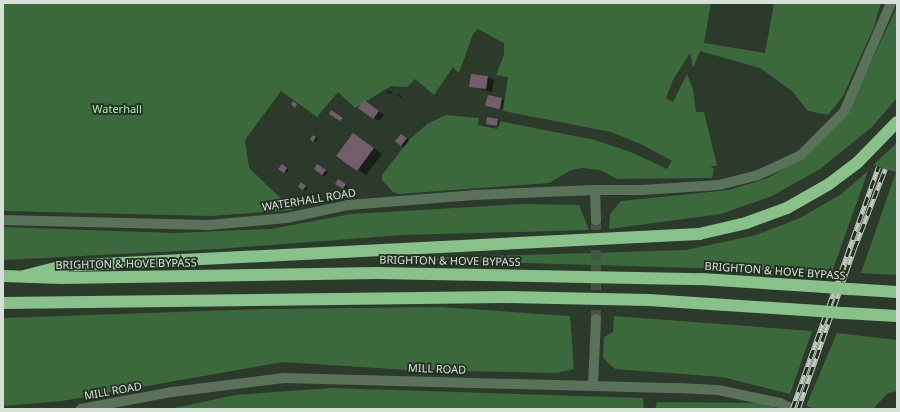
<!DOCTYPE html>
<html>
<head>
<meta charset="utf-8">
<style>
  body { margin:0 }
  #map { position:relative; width:900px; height:412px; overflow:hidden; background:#2b3a2b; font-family:"Noto Sans",sans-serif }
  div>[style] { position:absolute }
  .green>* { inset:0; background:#3b693c }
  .shadow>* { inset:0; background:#0007 }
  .building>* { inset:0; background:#725e6b }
  .minor-tunnel>* { height:10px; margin-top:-5px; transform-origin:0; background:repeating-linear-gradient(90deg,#455345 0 10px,transparent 0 15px) }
  .minor>* { height:10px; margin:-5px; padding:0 5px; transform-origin:5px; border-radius:5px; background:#5a715a }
  .highway>* { height:12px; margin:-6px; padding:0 6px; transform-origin:6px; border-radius:6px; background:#88c189 }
  .rail>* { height:4.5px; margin-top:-2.25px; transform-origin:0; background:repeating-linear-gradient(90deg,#223022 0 9px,#c1cbc1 0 18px); box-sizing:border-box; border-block:1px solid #c1cbc1 }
  .highway-bridge>* { height:12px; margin:-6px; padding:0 6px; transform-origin:6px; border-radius:6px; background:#88c189 }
  span { translate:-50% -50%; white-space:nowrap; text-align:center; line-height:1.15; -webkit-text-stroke:3.5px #223022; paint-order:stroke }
  .park-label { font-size:11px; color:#a7f5a8 }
  .street-label { font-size:11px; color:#d7e0d7 }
  .frame { position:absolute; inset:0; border:4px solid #d7e0d7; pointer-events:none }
</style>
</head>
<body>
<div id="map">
  <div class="green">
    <div style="clip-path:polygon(3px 3px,711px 3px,704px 43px,765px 53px,774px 3px,881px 3px,874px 27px,843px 96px,828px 115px,808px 111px,792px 91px,760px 68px,700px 51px,693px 68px,690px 53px,673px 80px,666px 98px,673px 102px,687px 74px,693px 89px,696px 112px,704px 112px,717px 166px,710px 166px,714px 169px,712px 178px,617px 179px,600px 170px,582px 168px,571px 170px,549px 183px,398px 194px,393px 192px,382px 180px,382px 175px,410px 139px,427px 124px,446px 115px,479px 118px,478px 125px,497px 129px,499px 121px,595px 140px,633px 153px,667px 169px,672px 161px,643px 145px,611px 132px,503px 111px,508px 77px,496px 75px,504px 55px,504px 43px,478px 29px,473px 34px,459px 73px,453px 67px,434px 95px,415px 79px,407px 87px,391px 86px,355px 108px,338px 92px,317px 117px,281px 91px,245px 140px,249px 168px,293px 210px,210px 216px,3px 211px)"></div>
    <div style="clip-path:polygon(897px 7px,897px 98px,872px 127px,820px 169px,772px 196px,721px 214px,609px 229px,610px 214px,621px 201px,729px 190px,768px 178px,803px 157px,847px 113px)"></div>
    <div style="clip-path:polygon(897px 143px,897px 275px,861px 273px,896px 172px,873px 165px)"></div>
    <div style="clip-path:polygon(868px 171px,832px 272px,390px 259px,686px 250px,756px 235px,800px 218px,840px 195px)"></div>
    <div style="clip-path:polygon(522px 204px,579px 205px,589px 230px,403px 235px,218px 249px,3px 260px,3px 227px,174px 233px,271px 229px,351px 214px)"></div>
    <div style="clip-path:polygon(441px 307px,570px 316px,574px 369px,557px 373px,407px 370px,283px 362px,62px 401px,3px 406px,3px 318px,265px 309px)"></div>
    <div style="clip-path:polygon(614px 316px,812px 331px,790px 394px,722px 377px,615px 369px,603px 358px,604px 337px,613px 332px)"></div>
    <div style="clip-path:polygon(837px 333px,897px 340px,897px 391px,888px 393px,873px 409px,815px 409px,806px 406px)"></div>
    <div style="clip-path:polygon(331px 388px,643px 398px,644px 409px,170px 409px,235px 395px)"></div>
    <div style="clip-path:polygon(657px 402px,761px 403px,774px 405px,776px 409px,655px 409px)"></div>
  </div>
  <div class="shadow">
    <div style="clip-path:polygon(488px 77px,494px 80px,492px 92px,470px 86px)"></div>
    <div style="clip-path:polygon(387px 90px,392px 92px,392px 94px,387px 93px)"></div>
    <div style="clip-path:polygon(398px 94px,402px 97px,401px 98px,397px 95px)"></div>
    <div style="clip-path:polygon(502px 99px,504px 100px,502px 109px,489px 107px)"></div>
    <div style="clip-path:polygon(370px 105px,384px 115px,379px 121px,374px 118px)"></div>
    <div style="clip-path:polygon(498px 120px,500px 121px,499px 127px,487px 124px)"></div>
    <div style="clip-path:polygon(354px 134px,382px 154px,366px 175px,338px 156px)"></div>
    <div style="clip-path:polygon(314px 136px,318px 139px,316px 142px,312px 139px)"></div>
    <div style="clip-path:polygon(404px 136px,409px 140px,404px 147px,397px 141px)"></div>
    <div style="clip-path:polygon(284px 167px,289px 170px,287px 173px,280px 168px)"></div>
    <div style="clip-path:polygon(320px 167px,328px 172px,325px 176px,315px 169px)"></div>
    <div style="clip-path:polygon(339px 180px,348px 187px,346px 190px,337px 183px)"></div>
    <div style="clip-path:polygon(301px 184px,308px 188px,306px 191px,299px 187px)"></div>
  </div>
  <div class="building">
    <div style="clip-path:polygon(471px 74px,488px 76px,486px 89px,469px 87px)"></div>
    <div style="clip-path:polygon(488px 95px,502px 98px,500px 109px,485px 106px)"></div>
    <div style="clip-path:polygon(364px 100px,379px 111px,373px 119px,358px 108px)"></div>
    <div style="clip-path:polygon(293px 101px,297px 104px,295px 108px,291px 104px)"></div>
    <div style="clip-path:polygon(331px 110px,343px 118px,340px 121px,329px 114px)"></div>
    <div style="clip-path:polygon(487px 117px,498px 119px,497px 126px,486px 124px)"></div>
    <div style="clip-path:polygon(353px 133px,374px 148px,357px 171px,336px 156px)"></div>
    <div style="clip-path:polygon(401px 134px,407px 138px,401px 146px,395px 141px)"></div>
    <div style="clip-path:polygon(313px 135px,316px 137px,313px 142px,310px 139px)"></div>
    <div style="clip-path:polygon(282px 164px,287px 168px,284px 173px,278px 169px)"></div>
    <div style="clip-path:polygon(317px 164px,326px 170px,322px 175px,314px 169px)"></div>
    <div style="clip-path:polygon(338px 179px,346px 184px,343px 189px,335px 184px)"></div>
    <div style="clip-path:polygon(301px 182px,306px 186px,303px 190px,298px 187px)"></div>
  </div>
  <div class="minor-tunnel">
    <div style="left:596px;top:220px;width:99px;rotate:90deg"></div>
  </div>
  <div class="minor">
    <div style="left:595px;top:190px;width:30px;rotate:88deg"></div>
    <div style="left:3px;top:220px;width:206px;rotate:1.4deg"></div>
    <div style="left:209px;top:225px;width:78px;rotate:-5.1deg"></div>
    <div style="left:287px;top:218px;width:62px;rotate:-12deg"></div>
    <div style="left:348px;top:205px;width:126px;rotate:-4.5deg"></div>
    <div style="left:474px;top:195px;width:121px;rotate:-2.4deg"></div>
    <div style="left:595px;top:190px;width:47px"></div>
    <div style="left:642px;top:190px;width:77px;rotate:-3.7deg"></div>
    <div style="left:719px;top:185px;width:40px;rotate:-14.4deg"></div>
    <div style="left:758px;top:175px;width:47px;rotate:-24.9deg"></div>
    <div style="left:801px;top:155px;width:61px;rotate:-45deg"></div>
    <div style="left:844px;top:112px;width:119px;rotate:-66.7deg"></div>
    <div style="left:593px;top:385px;width:66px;rotate:-87.4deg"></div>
    <div style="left:81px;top:409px;width:93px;rotate:-10.6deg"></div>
    <div style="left:172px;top:392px;width:113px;rotate:-7.1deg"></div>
    <div style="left:284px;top:378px;width:393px;rotate:1.5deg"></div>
    <div style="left:677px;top:388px;width:41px;rotate:2.8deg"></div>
    <div style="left:718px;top:390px;width:63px;rotate:11.8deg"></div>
    <div style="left:780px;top:403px;width:14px;rotate:25deg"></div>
  </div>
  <div class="highway">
    <div style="left:3px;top:276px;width:58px;rotate:2deg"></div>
    <div style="left:61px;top:278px;width:316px;rotate:-0.9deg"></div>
    <div style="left:377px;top:273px;width:324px;rotate:1.1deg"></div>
    <div style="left:701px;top:279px;width:124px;rotate:3.7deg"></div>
    <div style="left:24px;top:276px;width:40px;rotate:-14.4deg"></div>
    <div style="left:63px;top:266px;width:637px;rotate:-2.88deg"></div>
    <div style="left:699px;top:234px;width:48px;rotate:-13.2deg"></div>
    <div style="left:746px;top:223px;width:44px;rotate:-20.1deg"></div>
    <div style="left:787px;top:208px;width:48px;rotate:-29.7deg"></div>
    <div style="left:829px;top:184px;width:36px;rotate:-37deg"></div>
    <div style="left:858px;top:162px;width:56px;rotate:-45.7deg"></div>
    <div style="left:850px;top:289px;width:47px;rotate:3.7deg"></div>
    <div style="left:3px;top:303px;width:501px;rotate:-0.69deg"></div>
    <div style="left:504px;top:297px;width:145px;rotate:1.2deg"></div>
    <div style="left:649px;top:300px;width:170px;rotate:3.7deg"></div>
    <div style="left:844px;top:313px;width:53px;rotate:3.2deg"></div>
  </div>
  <div class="rail">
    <div style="left:792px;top:409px;width:257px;rotate:-70.4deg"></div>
    <div style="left:798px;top:409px;width:170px;rotate:-70.7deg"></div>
    <div style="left:854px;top:249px;width:86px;rotate:-68.8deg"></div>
  </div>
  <div class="highway-bridge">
    <div style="left:825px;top:287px;width:25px;rotate:5deg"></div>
    <div style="left:819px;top:311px;width:25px;rotate:5deg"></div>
  </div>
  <div class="park-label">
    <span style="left:117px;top:109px">Waterhall</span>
  </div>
  <div class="street-label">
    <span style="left:309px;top:200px;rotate:-9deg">WATERHALL ROAD</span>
    <span style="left:450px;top:261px;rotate:1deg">BRIGHTON &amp; HOVE BYPASS</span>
    <span style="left:126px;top:264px;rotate:-1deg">BRIGHTON &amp; HOVE BYPASS</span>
    <span style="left:775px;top:271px;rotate:4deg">BRIGHTON &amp; HOVE BYPASS</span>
    <span style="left:437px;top:369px;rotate:2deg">MILL ROAD</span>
    <span style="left:113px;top:391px;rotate:-10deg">MILL ROAD</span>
  </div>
  <div class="frame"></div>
</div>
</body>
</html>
